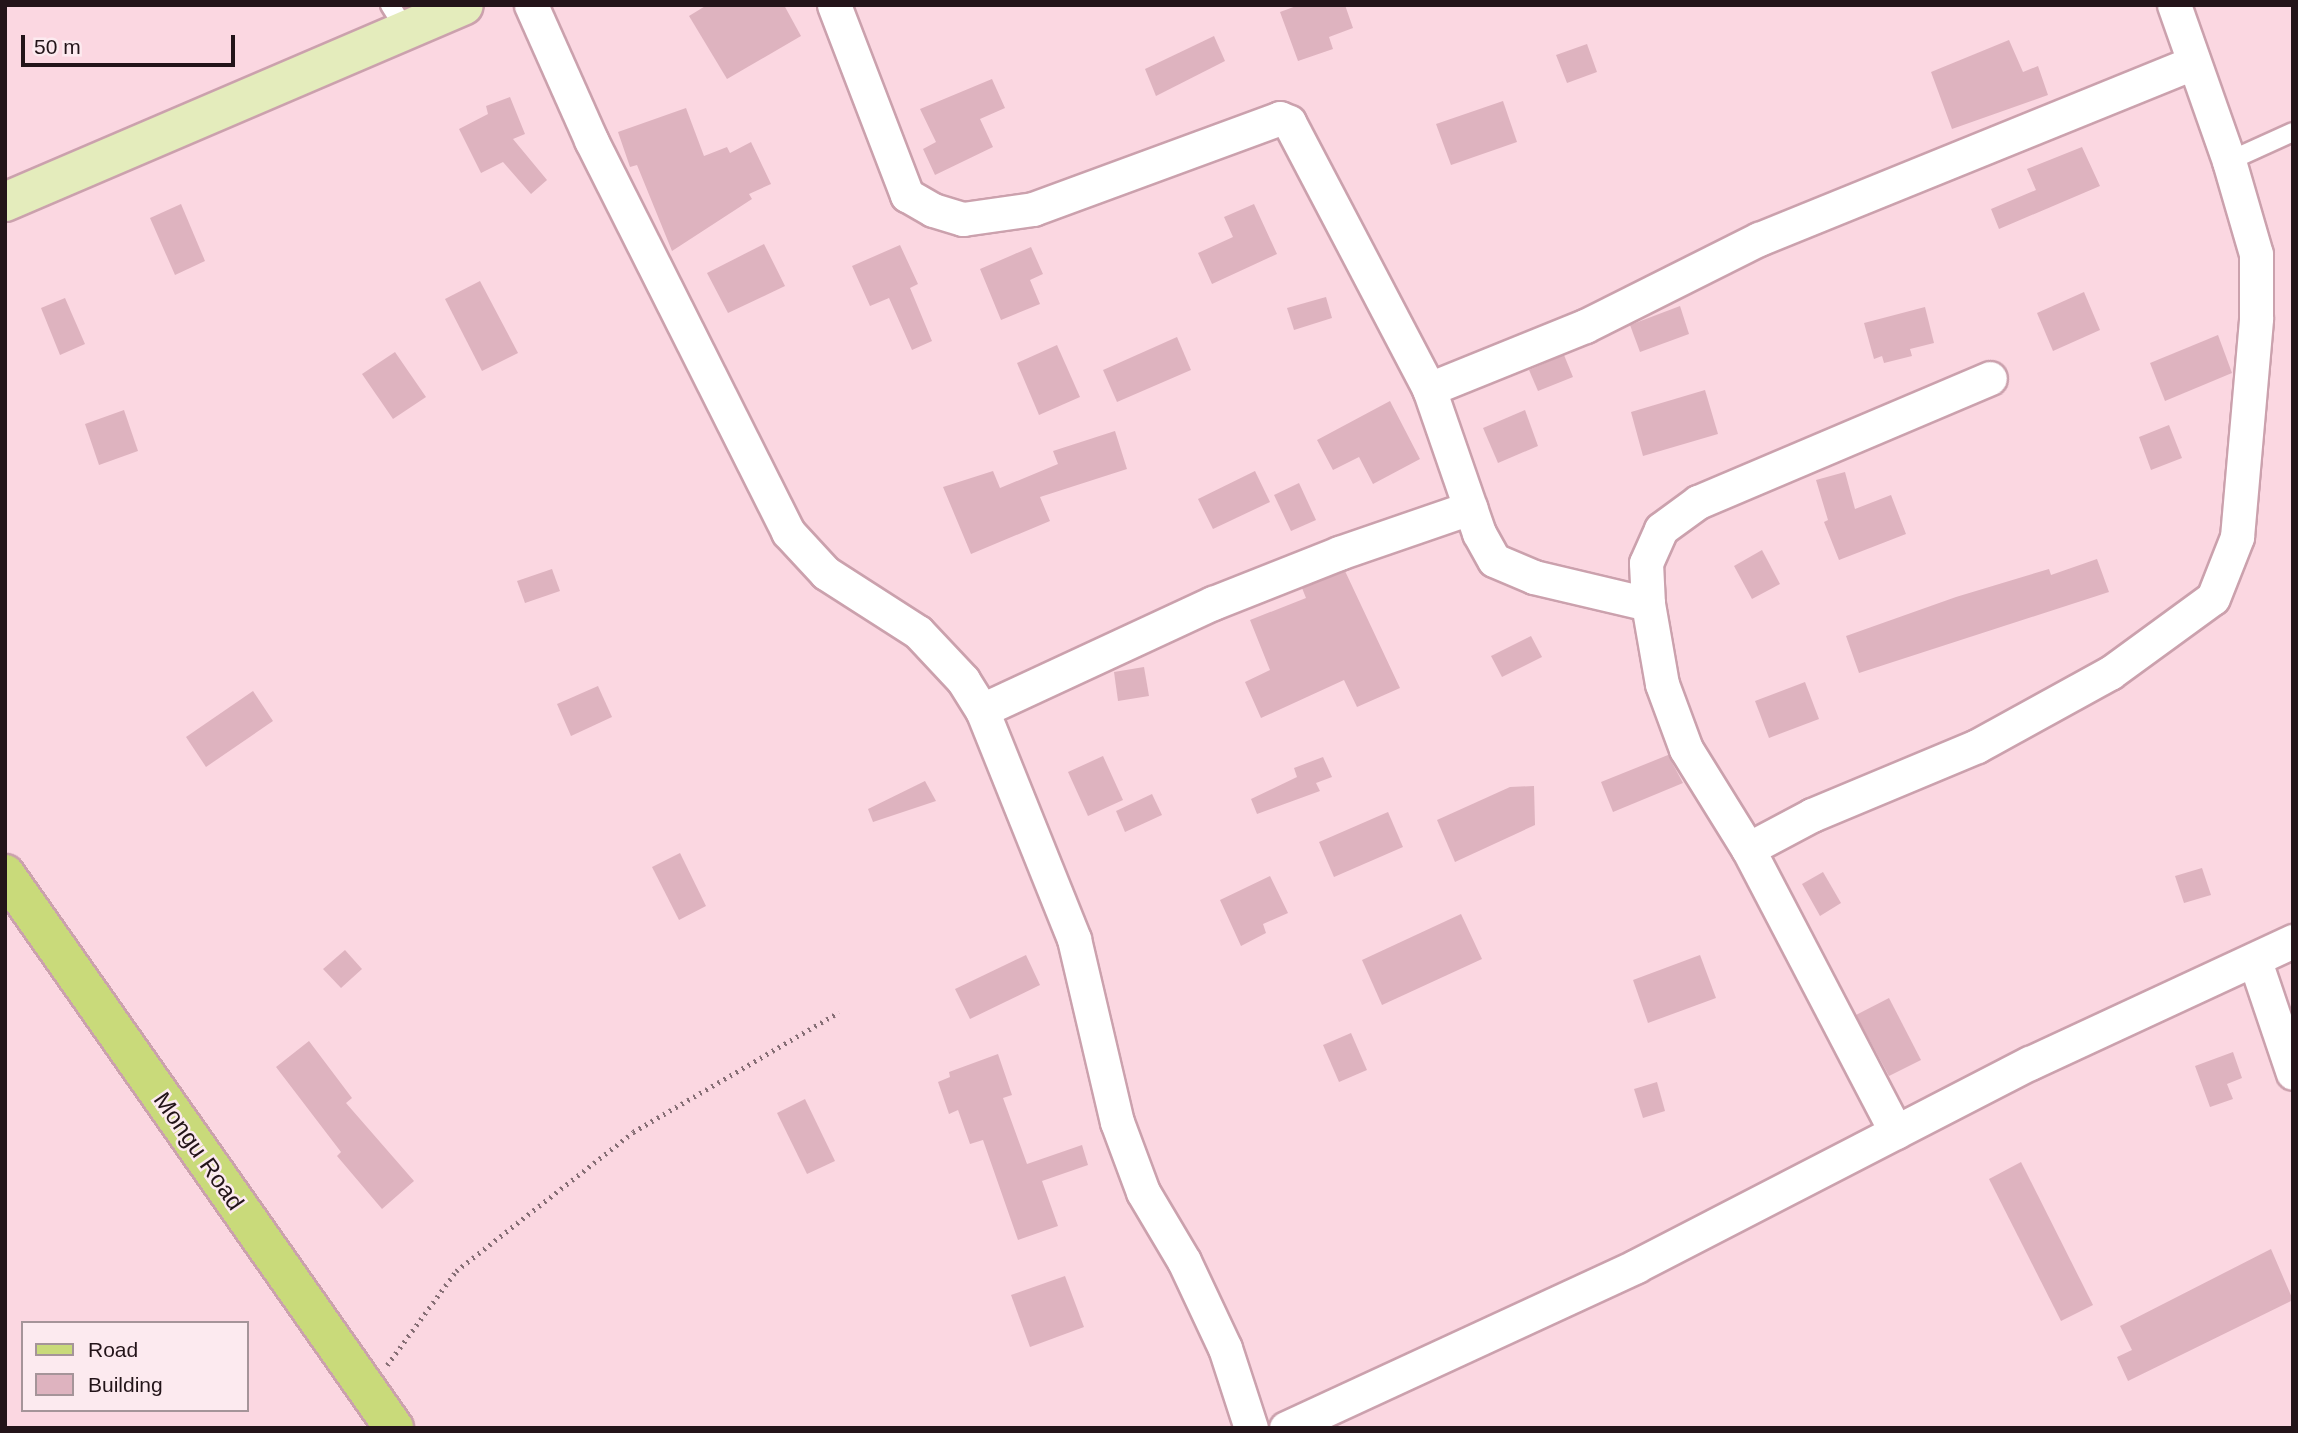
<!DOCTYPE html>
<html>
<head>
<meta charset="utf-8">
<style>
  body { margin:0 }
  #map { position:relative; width:2298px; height:1433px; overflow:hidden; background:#fbd7e1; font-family:Helvetica,sans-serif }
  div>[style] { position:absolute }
  .building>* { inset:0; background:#deb3bf }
  .path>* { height:4.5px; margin-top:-2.25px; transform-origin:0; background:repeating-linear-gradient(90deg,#866e75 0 2px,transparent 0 7px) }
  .roads { filter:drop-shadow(2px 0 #cba1ad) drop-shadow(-2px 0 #cba1ad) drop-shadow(0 2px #cba1ad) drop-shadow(0 -2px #cba1ad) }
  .lane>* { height:18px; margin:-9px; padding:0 9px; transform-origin:9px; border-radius:9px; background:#fff }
  .street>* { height:33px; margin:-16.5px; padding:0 16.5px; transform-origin:16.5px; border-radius:16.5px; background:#fff }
  .secondary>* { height:38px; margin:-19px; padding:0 19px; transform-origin:19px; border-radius:19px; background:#e4ecbc }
  .primary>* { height:38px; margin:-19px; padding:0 19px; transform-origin:19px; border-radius:19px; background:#c9da7a }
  span { translate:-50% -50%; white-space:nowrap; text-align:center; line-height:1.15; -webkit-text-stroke:5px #fceaef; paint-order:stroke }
  .street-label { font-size:24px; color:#231419 }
  .frame { position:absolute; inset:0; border:7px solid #231419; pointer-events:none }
  .legend { position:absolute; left:21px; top:1321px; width:228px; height:91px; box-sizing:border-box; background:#fceaef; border:2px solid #a59499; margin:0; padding:9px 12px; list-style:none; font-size:21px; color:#231419 }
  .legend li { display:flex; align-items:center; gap:14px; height:35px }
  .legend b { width:35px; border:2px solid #a59499 }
  .scale { position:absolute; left:21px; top:35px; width:214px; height:32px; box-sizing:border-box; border:4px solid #231419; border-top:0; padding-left:9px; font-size:21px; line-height:24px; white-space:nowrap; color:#231419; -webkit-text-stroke:5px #fceaef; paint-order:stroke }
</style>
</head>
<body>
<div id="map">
  <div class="building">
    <div style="clip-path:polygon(707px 5px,784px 5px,801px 36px,727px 79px,689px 16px)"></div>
    <div style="clip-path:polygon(1299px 5px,1345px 5px,1353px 28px,1329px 37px,1333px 49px,1298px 61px,1280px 12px)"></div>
    <div style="clip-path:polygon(1214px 36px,1225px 61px,1156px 96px,1145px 69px)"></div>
    <div style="clip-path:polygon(2009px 40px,2023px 72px,2038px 66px,2048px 95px,1952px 129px,1931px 72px)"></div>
    <div style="clip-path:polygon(1587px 44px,1597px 72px,1567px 83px,1556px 55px)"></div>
    <div style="clip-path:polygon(992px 79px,1005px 108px,980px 119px,993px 147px,935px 175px,923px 149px,936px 142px,920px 109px)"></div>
    <div style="clip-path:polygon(510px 97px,525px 134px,513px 139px,547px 180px,531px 194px,503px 162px,481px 173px,459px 129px,488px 114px,486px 106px)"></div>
    <div style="clip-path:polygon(1503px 101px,1517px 142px,1451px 165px,1436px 124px)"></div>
    <div style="clip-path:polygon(686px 108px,704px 156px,727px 147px,730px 153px,751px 142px,771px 184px,749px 194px,752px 199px,672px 251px,637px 165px,630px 167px,618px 132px)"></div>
    <div style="clip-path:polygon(2082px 147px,2100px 186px,1999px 229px,1991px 209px,2036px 190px,2027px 169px)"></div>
    <div style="clip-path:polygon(181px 204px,205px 261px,175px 275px,150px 218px)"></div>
    <div style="clip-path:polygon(1254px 204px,1277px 254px,1212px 284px,1198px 253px,1233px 237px,1224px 217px)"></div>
    <div style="clip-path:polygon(764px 244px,785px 286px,728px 313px,707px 273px)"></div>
    <div style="clip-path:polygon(900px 245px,918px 284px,910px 288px,932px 341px,912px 350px,889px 298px,870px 306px,852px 266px)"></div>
    <div style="clip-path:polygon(1031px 247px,1043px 274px,1030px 280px,1040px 304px,1001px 320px,980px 269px)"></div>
    <div style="clip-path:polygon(480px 281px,518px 353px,482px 371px,445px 299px)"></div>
    <div style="clip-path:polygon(2084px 292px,2100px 330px,2053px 351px,2037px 313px)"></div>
    <div style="clip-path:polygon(1326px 297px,1332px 318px,1294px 330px,1287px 308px)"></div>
    <div style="clip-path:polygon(65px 298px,85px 344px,60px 355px,41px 308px)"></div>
    <div style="clip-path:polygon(1680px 306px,1689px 334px,1640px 352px,1630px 325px)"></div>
    <div style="clip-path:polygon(1925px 307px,1934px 343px,1910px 349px,1912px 356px,1884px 363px,1882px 356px,1874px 359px,1864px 323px)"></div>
    <div style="clip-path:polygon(2218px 335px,2232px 373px,2165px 401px,2150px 363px)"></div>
    <div style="clip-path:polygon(1177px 337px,1191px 370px,1117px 402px,1103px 370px)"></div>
    <div style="clip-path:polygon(1057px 345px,1080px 397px,1039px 415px,1017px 363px)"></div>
    <div style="clip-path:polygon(395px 352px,426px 397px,393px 419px,362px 374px)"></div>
    <div style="clip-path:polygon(1564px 355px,1573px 377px,1538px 391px,1529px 370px)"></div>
    <div style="clip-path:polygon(1705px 390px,1718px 434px,1643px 456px,1631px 412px)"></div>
    <div style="clip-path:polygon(1390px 401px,1420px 459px,1373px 484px,1359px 457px,1333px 470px,1317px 440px)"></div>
    <div style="clip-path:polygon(124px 410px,138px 451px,99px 465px,85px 424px)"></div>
    <div style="clip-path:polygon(1525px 410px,1538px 446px,1498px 463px,1483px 428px)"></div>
    <div style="clip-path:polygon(2169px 425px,2182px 458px,2151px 470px,2139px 437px)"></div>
    <div style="clip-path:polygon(1115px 431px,1127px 469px,1040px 497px,1050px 521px,971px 554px,943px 487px,993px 471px,1000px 488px,1058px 464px,1053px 451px)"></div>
    <div style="clip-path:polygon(1255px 471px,1270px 502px,1213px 529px,1198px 499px)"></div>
    <div style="clip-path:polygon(1845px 472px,1855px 509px,1891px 495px,1906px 534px,1839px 560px,1824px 522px,1828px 520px,1816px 480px)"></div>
    <div style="clip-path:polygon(1299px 483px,1316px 520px,1291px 531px,1274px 495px)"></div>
    <div style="clip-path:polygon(1762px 550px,1780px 584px,1752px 599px,1734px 566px)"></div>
    <div style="clip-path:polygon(2097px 559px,2109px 592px,1859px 673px,1846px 636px,1956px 597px,2049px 569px,2051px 575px)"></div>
    <div style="clip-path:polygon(552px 569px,560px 591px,525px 603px,517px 581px)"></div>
    <div style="clip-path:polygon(1345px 571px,1400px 688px,1357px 707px,1344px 680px,1261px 718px,1245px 682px,1270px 670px,1250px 620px,1306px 598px,1302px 588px)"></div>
    <div style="clip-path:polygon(1531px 636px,1542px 657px,1502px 677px,1491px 656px)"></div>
    <div style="clip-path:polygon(1144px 667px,1149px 696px,1118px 701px,1114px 672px)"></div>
    <div style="clip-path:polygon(1805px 682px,1819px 719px,1769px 738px,1755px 701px)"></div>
    <div style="clip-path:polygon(598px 686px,612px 717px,571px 736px,557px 704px)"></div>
    <div style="clip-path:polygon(253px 691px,273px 721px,206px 767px,186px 737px)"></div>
    <div style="clip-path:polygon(1668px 755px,1683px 783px,1613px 812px,1601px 782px)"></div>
    <div style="clip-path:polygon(1103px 756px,1123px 800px,1088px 816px,1068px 772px)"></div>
    <div style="clip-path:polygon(1323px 757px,1332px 777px,1316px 783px,1320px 791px,1257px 814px,1251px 799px,1297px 777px,1294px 768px)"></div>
    <div style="clip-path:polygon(925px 781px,936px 801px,873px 822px,868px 809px)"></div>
    <div style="clip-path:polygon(1534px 786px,1535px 825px,1455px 862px,1437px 820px,1510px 787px)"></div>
    <div style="clip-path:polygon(1152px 794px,1162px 815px,1125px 832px,1116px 811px)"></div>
    <div style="clip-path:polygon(1388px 812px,1403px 847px,1334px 877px,1319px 842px)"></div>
    <div style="clip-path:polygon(680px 853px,706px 906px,679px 920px,652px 867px)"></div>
    <div style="clip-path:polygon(2202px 868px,2211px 895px,2184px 903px,2175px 876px)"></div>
    <div style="clip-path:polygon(1823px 872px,1841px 903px,1820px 916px,1802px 884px)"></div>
    <div style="clip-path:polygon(1270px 876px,1288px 913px,1263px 924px,1266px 933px,1241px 946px,1220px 900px)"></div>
    <div style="clip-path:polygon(1461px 914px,1482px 959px,1382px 1005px,1362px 960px)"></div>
    <div style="clip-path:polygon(345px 950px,362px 969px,341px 988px,323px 969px)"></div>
    <div style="clip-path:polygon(1026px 955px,1040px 985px,970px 1019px,955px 989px)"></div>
    <div style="clip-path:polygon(1700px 955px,1716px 998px,1648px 1023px,1633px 980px)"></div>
    <div style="clip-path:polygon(1889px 998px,1921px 1060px,1889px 1076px,1856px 1015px)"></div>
    <div style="clip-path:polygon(1351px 1033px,1367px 1070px,1339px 1082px,1323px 1045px)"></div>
    <div style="clip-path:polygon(309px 1041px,352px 1098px,346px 1103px,414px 1181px,382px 1209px,337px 1156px,341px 1152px,276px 1067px)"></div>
    <div style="clip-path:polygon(2233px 1052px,2242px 1078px,2227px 1084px,2233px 1099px,2210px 1107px,2195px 1066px)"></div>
    <div style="clip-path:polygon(998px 1054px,1012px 1095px,1003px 1098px,1027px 1164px,1082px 1145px,1088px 1165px,1042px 1181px,1058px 1226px,1018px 1240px,983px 1140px,970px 1144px,958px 1110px,949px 1114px,938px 1082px,950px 1077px,949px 1072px)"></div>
    <div style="clip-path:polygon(1657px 1082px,1665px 1111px,1643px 1118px,1634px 1089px)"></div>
    <div style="clip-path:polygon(805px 1099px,835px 1161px,807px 1174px,777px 1113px)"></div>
    <div style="clip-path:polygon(2021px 1162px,2093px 1305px,2061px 1321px,1989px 1179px)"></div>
    <div style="clip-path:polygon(2271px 1249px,2293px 1300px,2128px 1381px,2117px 1357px,2132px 1350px,2120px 1326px)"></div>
    <div style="clip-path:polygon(1065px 1276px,1084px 1327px,1030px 1347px,1011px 1295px)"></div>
  </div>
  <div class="path">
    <div style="left:387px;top:1365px;width:117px;rotate:-53.7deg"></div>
    <div style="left:456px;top:1271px;width:225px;rotate:-38.1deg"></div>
    <div style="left:633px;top:1132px;width:238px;rotate:-30.2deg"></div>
  </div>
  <div class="roads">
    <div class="lane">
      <div style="left:390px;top:5px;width:31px;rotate:58deg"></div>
      <div style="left:2229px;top:161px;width:70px;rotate:-24.4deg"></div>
    </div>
    <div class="street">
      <div style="left:531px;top:5px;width:148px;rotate:66deg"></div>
      <div style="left:591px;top:140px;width:439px;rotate:63.3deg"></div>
      <div style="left:788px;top:532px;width:56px;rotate:47.2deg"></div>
      <div style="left:826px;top:573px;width:109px;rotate:32.7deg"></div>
      <div style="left:918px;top:632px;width:66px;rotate:46.8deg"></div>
      <div style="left:963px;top:680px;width:36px;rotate:58deg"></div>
      <div style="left:982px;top:710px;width:247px;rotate:68.1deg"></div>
      <div style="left:1074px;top:939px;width:188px;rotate:76.8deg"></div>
      <div style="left:1117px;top:1122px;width:75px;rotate:69.6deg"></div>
      <div style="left:1143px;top:1192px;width:80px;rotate:59.3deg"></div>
      <div style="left:1184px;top:1261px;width:96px;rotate:64.8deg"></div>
      <div style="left:1225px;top:1348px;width:84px;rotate:72deg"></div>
      <div style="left:834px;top:5px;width:204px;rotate:69deg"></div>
      <div style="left:907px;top:195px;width:30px;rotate:30deg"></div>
      <div style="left:933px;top:210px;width:31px;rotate:17deg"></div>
      <div style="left:963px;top:219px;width:71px;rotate:-8.1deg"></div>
      <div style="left:1033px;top:209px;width:263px;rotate:-20.2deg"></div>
      <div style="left:1280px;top:118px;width:10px;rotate:24deg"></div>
      <div style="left:1289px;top:122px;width:301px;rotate:62.3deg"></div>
      <div style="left:1648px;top:604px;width:117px;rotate:-166.7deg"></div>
      <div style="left:1534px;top:577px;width:43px;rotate:-157deg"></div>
      <div style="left:1494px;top:560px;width:31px;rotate:-119deg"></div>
      <div style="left:1479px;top:533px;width:152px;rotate:-109.1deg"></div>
      <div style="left:1429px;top:389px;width:168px;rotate:-22deg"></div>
      <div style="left:1585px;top:326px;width:195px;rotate:-26.6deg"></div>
      <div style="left:1759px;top:239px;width:467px;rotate:-22.1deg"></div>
      <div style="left:982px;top:710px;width:255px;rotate:-24.9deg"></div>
      <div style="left:1213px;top:603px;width:136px;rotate:-21.6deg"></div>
      <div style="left:1339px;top:553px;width:139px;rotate:-19deg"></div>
      <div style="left:1748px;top:849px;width:72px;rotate:-28deg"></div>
      <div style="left:1812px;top:815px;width:179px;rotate:-22.7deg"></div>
      <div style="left:1977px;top:746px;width:152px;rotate:-28.8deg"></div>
      <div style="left:2110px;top:673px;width:127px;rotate:-36.1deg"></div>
      <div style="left:2213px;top:598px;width:66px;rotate:-68.5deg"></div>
      <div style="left:2237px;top:537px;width:220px;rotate:-85deg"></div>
      <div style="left:2256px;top:318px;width:64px;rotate:-90deg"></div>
      <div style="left:2256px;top:254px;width:97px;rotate:-106.2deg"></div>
      <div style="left:2229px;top:161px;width:165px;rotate:-109.4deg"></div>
      <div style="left:2255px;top:961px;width:118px;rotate:71.3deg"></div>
      <div style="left:1896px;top:1132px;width:319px;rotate:-117.6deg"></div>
      <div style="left:1748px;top:849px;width:118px;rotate:-121.8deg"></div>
      <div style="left:1686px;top:749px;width:69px;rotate:-110.3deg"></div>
      <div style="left:1662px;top:684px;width:81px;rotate:-99.9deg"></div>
      <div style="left:1648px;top:604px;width:41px;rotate:-92.8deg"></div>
      <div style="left:1646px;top:563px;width:37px;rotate:-66deg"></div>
      <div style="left:1661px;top:529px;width:46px;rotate:-36.1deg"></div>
      <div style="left:1698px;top:502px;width:317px;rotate:-23deg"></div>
      <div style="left:1286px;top:1428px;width:386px;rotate:-24.8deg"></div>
      <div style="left:1636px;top:1266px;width:443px;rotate:-27.3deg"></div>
      <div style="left:2030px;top:1063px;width:290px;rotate:-24.9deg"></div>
    </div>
    <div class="secondary">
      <div style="left:5px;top:202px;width:499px;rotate:-23.2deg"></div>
    </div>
    <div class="primary">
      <div style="left:5px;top:874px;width:677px;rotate:54.92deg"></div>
    </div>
  </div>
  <div class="street-label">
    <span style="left:199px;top:1151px;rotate:55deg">Mongu Road</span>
  </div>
  <div class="frame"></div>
  <ul class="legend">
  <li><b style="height:9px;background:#c9da7a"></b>Road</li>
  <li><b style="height:19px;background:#deb3bf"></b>Building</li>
  </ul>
  <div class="scale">50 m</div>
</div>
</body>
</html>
